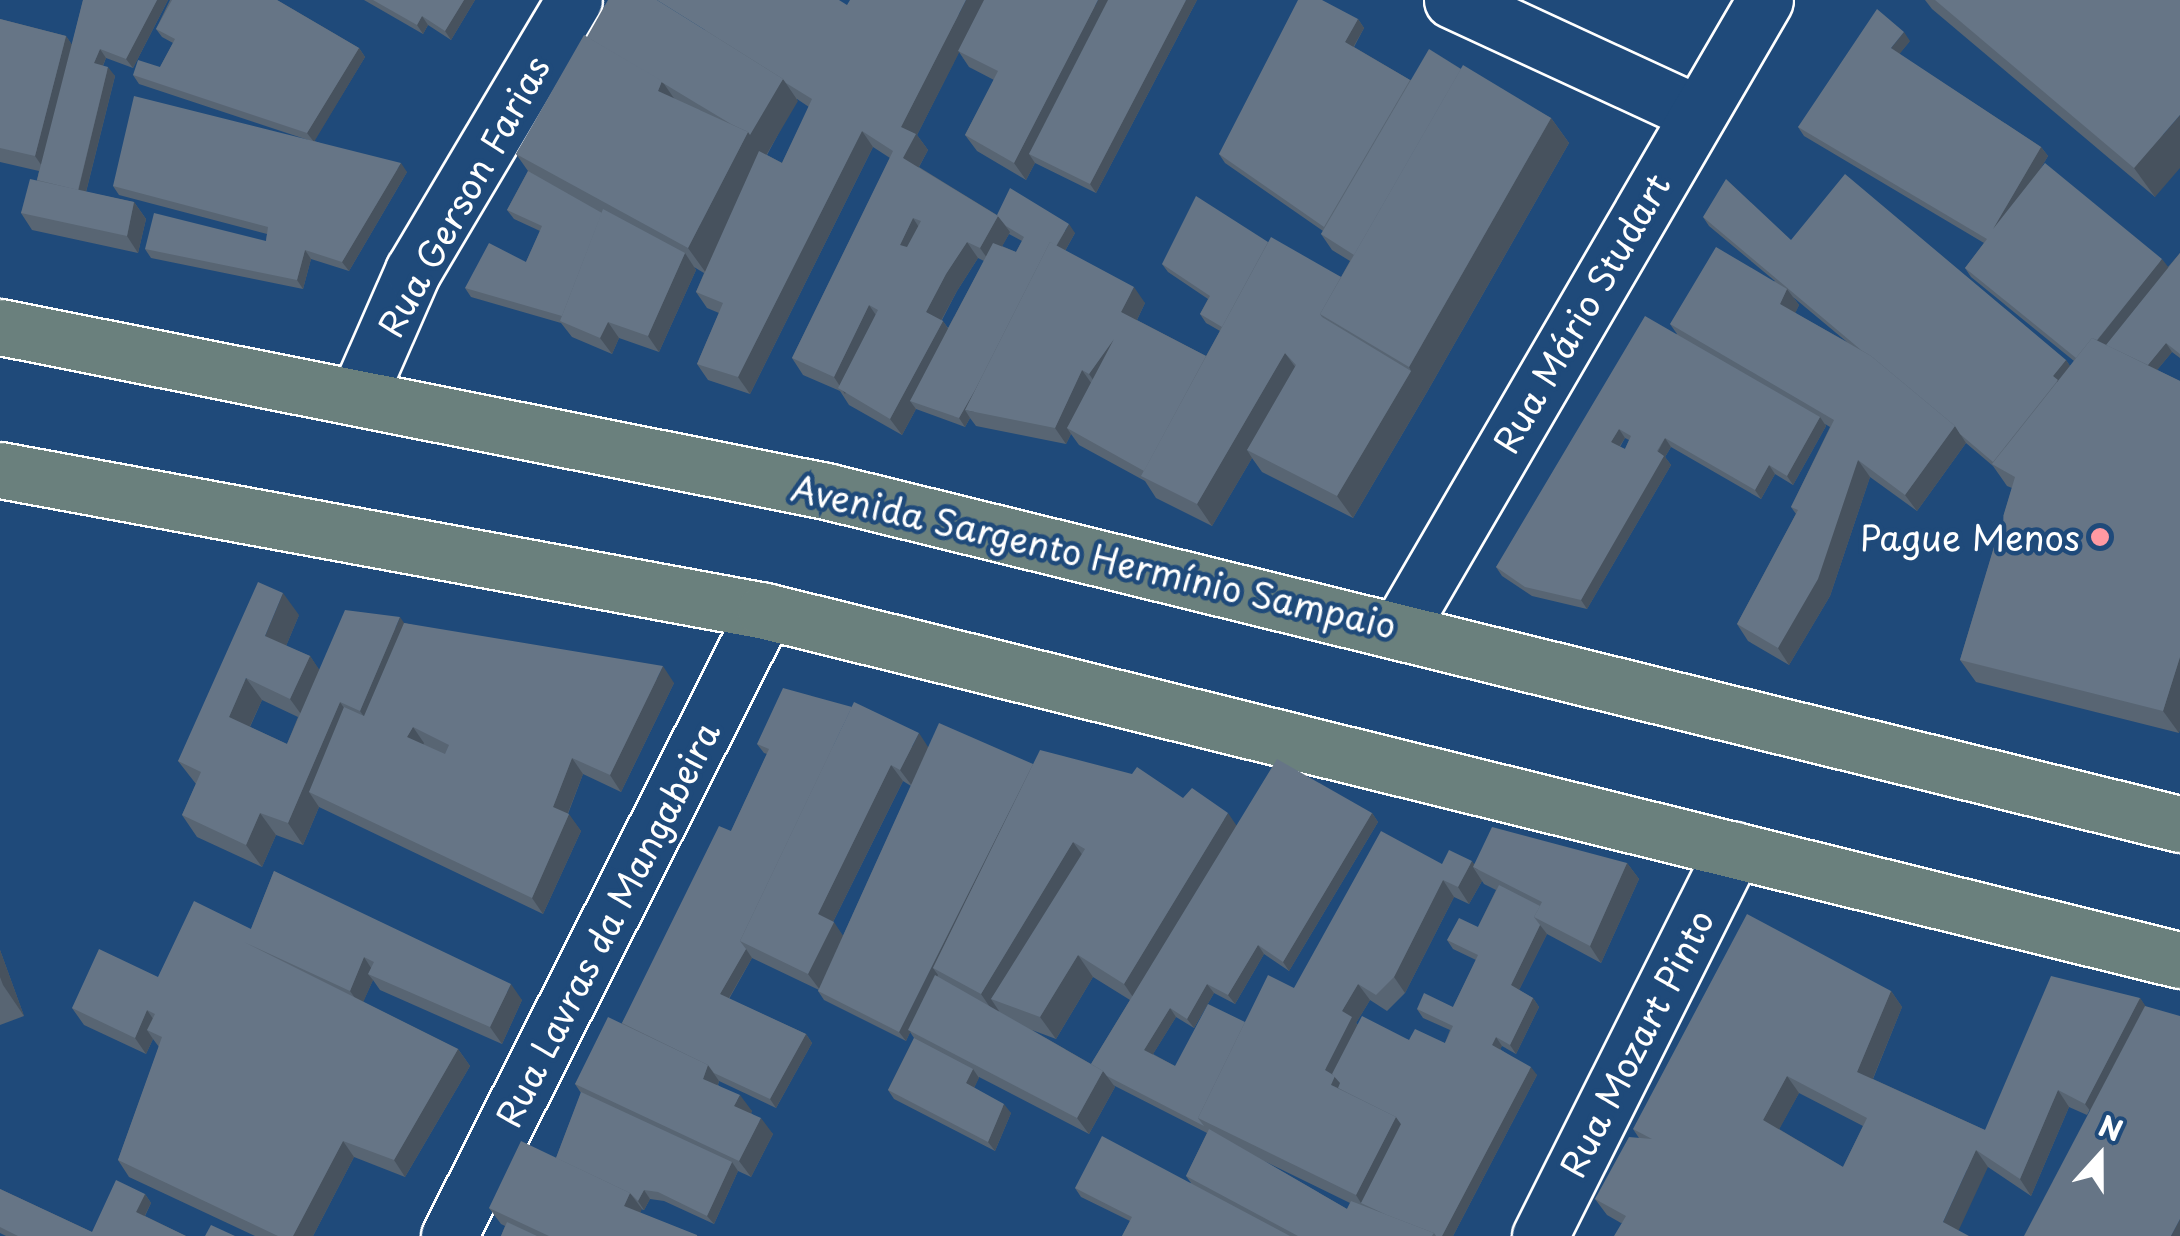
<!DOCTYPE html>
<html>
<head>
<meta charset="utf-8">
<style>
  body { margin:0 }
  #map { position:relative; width:2180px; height:1236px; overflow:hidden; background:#1f4a7a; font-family:"Playpen Sans",sans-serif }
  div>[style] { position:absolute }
  .roads { filter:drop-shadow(2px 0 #fff) drop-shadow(-2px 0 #fff) drop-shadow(0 2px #fff) drop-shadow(0 -2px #fff) }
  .minor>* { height:55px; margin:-27.5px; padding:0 27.5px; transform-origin:27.5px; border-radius:27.5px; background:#1f4a7a }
  .primary>* { height:55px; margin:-27.5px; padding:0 27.5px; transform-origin:27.5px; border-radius:27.5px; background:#6a807d }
  .wall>* { inset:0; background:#586573 }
  .shaded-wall>* { inset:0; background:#47525e }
  .building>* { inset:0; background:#667586 }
  .dots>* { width:28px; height:28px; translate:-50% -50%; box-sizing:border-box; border:5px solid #1f4a7a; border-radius:50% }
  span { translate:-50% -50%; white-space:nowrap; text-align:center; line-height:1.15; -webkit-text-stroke:9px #1f4a7a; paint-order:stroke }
  .street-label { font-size:35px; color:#fff }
  .poi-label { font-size:35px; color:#fff }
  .right { translate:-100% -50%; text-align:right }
  .north { position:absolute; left:2050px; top:1106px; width:100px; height:100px; -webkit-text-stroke:8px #1f4a7a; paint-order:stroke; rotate:21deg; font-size:28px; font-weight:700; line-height:40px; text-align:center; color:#fff }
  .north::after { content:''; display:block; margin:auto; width:35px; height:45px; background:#fff; clip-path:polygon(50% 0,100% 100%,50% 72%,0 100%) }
</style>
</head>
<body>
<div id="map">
  <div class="roads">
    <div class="minor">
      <div style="left:1452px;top:0;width:269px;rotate:24.8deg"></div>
      <div style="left:358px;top:396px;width:137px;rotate:-66.3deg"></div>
      <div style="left:413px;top:271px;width:315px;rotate:-59.3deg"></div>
      <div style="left:1400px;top:628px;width:726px;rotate:-59.83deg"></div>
      <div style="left:449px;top:1236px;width:700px;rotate:-63.18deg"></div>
      <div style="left:1540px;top:1236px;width:432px;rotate:-63.4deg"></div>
    </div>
    <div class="primary">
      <div style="left:0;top:327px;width:842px;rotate:11.23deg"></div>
      <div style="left:826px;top:491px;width:1394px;rotate:13.82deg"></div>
      <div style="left:0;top:470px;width:778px;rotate:10.44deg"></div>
      <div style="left:765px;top:611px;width:1457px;rotate:13.86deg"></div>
    </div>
  </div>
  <div class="wall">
    <div style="clip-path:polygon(83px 0,168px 0,133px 68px,106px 58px,103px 66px,115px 76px,86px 192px,134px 202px,146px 219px,138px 253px,32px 230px,21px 213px,37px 180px,39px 171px,0 162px,0 19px,66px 36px,72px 45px)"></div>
    <div style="clip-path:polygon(170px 0,277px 0,359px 48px,365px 57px,314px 141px,407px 172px,349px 271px,311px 259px,303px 289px,151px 258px,145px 249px,266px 241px,267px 234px,119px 195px,113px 186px,308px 140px,139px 84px,133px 75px,160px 67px,173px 43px,162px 37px,156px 29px)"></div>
    <div style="clip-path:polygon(364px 0,475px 0,451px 40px,428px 25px,423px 34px)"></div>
    <div style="clip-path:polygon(evenodd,1197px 0,1096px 193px,1035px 163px,1026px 180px,977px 151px,965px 135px,994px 80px,969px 67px,959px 52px,917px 135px,928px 150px,919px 167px,997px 215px,1075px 233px,1065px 251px,1145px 303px,1137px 320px,1206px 356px,1220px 331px,1206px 323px,1200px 314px,1208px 299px,1168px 272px,1162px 264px,1268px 242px,1341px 277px,1350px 261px,1332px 250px,1321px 234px,1323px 231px,1225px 163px,1219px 154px,1358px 19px,1364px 28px,1354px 47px,1410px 80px,1461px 69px,1551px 118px,1569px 143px,1427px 392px,1353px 518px,1262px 472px,1252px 458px,1212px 526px,1156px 498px,1145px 481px,1079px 445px,1071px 434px,1066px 444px,976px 426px,970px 418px,965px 427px,916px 409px,902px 435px,849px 405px,840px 391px,803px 375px,792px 358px,890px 158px,873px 147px,750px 394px,708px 380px,697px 364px,719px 313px,707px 308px,696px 292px,704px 273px,694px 267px,696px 270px,659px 352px,619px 338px,612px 354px,572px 337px,561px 323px,471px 297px,465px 288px,526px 262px,540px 231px,514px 219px,507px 210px,528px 171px,516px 154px,587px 37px,1197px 0,797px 99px,809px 107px,782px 163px,767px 155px,797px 99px,1197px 0,1009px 234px,1022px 241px,1016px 252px,1002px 246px,1009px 234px,1197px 0,978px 258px,984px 261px,948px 328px,942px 320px,957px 291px,978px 258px)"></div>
    <div style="clip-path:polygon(1925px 0,2180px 0,2155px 197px,1932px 9px)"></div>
    <div style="clip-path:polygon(evenodd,1910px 41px,1899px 54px,2041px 147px,2048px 156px,2039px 171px,2168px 267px,2180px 253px,2180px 358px,2172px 352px,2157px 370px,2180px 381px,2180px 728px,2179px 733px,1976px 682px,1960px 660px,2012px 488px,2007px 486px,1993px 466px,1966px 443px,1917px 511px,1870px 477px,1830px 596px,1789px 665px,1748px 641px,1737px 624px,1796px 514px,1791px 507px,1830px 427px,1825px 424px,1826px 426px,1793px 485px,1775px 474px,1761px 499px,1671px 447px,1665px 457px,1671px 465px,1587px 609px,1532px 596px,1502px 576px,1496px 567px,1677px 334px,1670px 324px,1775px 281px,1709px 226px,1703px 217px,1791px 240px,2066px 360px,2070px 366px,2074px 361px,1971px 277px,1965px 268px,1984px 243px,1804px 136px,1798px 127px,1910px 41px,1793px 297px,1847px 342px,1795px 313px,1799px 305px,1793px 297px,1910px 41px,1625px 438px,1629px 440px,1625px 449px,1620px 447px,1625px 438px)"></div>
    <div style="clip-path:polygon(evenodd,299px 615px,286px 646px,310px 656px,319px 670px,404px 623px,674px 683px,621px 792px,583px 774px,568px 814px,581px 831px,543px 914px,319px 807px,303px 845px,276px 835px,262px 867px,197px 837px,182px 815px,196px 784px,178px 761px,299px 615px,262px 700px,298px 717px,287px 744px,250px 727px,262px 700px)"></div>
    <div style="clip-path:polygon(evenodd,757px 744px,928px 747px,1033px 764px,1183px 798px,1237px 826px,1372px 813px,1378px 822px,1289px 971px,1264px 954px,1235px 1004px,1214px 993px,1194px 1028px,1176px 1017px,1153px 1054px,1175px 1066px,1245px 1022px,1294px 988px,1442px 864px,1627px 863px,1639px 879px,1601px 963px,1547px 934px,1519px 990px,1533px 998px,1539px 1007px,1516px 1054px,1502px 1046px,1500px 1049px,1537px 1075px,1453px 1236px,1122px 1236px,1130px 1221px,1081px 1197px,1075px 1188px,1191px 1183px,1186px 1176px,1207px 1133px,1113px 1085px,1115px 1087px,1089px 1134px,979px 1077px,974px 1088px,1011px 1113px,995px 1151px,894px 1099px,888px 1090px,914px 1038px,910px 1032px,906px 1041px,824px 1000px,818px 991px,819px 990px,752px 958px,729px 999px,806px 1034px,812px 1043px,776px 1108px,719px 1081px,718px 1085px,752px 1111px,751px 1113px,773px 1134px,751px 1177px,738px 1171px,714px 1224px,664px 1201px,650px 1199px,644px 1210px,641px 1209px,640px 1213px,698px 1236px,501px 1236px,505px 1226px,501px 1224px,489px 1208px,556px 1158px,581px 1093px,575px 1084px,622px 1023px,731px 831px,767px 754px,764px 753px,757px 744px,903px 781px,911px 786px,843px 936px,833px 922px,903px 781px,757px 744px,1482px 881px,1484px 884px,1496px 890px,1478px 927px,1447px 940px,1453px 949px,1476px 960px,1453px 1007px,1417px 1009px,1423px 1018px,1450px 1030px,1445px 1043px,1409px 1040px,1358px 1025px,1356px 1023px,1370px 1000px,1387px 1011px,1405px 993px,1454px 897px,1469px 904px,1482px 881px,757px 744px,1093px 977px,1130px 1000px,1091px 1064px,1032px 1030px,1056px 1039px,1093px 977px,757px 744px,1264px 1161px,1350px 1203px,1347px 1209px,1264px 1161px)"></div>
    <div style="clip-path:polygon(274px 871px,522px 1000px,502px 1044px,380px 990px,373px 980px,363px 1002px,458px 1049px,470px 1066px,405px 1177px,354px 1157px,313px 1236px,255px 1236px,129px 1177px,118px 1160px,159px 1047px,153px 1039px,146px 1054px,84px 1025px,72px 1008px,158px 977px,251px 929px)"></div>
    <div style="clip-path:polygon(0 950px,24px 1016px,0 1025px)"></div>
    <div style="clip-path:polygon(evenodd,1891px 991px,1902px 1007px,1873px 1079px,1985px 1130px,2140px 998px,2145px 1006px,2087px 1115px,2069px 1107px,2031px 1196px,1988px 1167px,1621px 1223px,1607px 1215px,1595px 1199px,1639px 1138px,1633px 1129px,1891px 991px,1799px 1093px,1863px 1126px,1843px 1167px,1779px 1129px,1799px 1093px)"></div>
    <div style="clip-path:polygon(0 1189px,92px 1232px,145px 1194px,151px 1203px,145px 1216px,186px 1236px,6px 1236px,0 1233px)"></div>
  </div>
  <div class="shaded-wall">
    <div style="clip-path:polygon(157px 0,168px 0,133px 68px,126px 59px)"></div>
    <div style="clip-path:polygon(464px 0,475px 0,451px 40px,445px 31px)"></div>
    <div style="clip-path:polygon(966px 0,986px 0,917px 135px,928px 150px,915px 174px,903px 158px,901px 127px)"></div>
    <div style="clip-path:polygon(1098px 0,1118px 0,1029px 154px,1035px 163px,1026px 180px,1014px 163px)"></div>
    <div style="clip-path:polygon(1186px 0,1197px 0,1096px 193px,1090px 184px)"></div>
    <div style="clip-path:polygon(422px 16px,428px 25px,423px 34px,417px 25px)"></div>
    <div style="clip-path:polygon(1358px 19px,1364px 28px,1351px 51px,1345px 42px)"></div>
    <div style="clip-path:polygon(1904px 32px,1910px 41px,1897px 57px,1891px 48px)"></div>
    <div style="clip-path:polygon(66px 36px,77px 52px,46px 172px,35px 156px)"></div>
    <div style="clip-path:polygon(359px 48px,365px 57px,314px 142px,307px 133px)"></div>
    <div style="clip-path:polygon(100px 49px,106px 58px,100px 72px,94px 63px)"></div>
    <div style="clip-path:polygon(108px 67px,115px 76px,83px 204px,77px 196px)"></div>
    <div style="clip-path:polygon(783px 79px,798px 101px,765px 157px,706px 273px,688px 248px,748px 132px)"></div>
    <div style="clip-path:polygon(662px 81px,680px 107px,658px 91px)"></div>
    <div style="clip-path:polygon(2180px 115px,2180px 168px,2155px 197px,2134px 168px)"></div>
    <div style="clip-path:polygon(1551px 118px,1569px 143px,1427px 392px,1353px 518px,1337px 496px,1411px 371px,1409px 367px)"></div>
    <div style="clip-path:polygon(862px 131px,873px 147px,750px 394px,738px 377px)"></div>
    <div style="clip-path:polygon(2041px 147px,2048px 156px,1999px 237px,1993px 229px)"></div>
    <div style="clip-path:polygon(401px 163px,407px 172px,349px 271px,342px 262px)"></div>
    <div style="clip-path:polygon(134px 202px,146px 219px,138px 253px,127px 236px)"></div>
    <div style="clip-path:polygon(998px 216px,1010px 232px,992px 265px,980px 248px)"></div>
    <div style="clip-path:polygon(913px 218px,924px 235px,911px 261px,900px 245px)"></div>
    <div style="clip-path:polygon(1069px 224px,1075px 233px,974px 412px,965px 410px,970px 418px,965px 427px,959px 418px)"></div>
    <div style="clip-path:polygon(967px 242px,978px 258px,957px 291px,937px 328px,926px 312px,946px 274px)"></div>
    <div style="clip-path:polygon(305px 250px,311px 259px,303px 289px,297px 280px)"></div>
    <div style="clip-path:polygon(685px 253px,696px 270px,659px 352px,648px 336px)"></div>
    <div style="clip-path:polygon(2162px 259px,2169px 268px,2087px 371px,2080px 362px)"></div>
    <div style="clip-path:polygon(1134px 287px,1145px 303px,1133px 328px,1121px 312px)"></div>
    <div style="clip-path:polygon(1787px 289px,1799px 305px,1792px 320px,1780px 304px)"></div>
    <div style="clip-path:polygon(869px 305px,880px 321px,845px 394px,834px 377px)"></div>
    <div style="clip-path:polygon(943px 321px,954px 338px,910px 401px,916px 409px,902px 435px,890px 419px)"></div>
    <div style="clip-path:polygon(608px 322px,619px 338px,612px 354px,600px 338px)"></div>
    <div style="clip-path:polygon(1114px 339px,1101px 391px,1089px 374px)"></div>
    <div style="clip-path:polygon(2166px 343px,2172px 352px,2148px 381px,2142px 372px)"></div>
    <div style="clip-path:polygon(1285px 353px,1301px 375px,1247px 450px,1252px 458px,1212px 526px,1197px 504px)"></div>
    <div style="clip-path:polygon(2066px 360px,2072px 369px,2059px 385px,2053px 376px)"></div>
    <div style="clip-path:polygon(1082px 370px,1094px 387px,1067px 428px,1071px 434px,1066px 444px,1055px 428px)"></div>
    <div style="clip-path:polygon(1820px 417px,1826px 426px,1793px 485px,1787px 476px)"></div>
    <div style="clip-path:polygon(1955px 426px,1966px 443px,1917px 511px,1905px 495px)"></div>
    <div style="clip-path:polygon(1619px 429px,1625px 438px,1617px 450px,1611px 442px)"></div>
    <div style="clip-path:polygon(1665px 438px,1671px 447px,1665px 457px,1671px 465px,1587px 609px,1581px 600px)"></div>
    <div style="clip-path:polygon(1858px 460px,1870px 477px,1830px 596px,1789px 665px,1778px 648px)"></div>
    <div style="clip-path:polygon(1769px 465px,1775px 474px,1761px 499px,1755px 490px)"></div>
    <div style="clip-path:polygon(283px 593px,299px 615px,281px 658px,265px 636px)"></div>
    <div style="clip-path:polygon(400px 617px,415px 639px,375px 733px,360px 711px)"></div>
    <div style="clip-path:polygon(310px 656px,325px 678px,306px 721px,290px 699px)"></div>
    <div style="clip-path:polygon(2180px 657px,2180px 728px,2179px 733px,2163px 711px)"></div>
    <div style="clip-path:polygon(663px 666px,674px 683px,621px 792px,610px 775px)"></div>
    <div style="clip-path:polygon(246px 678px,262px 700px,244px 739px,229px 717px)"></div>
    <div style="clip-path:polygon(340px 702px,355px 724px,309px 792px,319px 807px,303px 845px,288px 823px)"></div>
    <div style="clip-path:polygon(413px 727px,424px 743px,419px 754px,407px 737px)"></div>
    <div style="clip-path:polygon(919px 733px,930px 750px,912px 786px,900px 770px)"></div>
    <div style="clip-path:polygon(572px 758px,583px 774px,564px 823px,553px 807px)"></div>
    <div style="clip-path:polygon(1033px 764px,933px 968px,938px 975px,906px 1041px,899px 1032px)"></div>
    <div style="clip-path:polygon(891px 765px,903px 781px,829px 930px,818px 914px)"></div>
    <div style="clip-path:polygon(260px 813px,276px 835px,262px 867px,246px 845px)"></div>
    <div style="clip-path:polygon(1228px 813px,1243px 835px,1139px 1006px,1124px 984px)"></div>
    <div style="clip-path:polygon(1372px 813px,1378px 822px,1289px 971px,1283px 962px)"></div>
    <div style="clip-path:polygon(569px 814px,581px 831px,543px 914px,532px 898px)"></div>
    <div style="clip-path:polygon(1073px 842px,1089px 864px,991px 999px,999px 1011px,996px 1016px,981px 994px)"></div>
    <div style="clip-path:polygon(1472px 861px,1478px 870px,1473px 867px,1482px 881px,1469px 904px,1458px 887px)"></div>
    <div style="clip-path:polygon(1627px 863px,1639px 879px,1601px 963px,1590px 946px)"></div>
    <div style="clip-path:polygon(1443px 880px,1454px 897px,1405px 993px,1394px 977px)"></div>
    <div style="clip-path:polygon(834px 922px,845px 939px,820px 990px,808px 974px)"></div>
    <div style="clip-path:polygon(1540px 925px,1547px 934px,1517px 994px,1511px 985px)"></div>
    <div style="clip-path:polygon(1258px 945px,1264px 954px,1235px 1004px,1228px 995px)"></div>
    <div style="clip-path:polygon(746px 949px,752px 958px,726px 1003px,720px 994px)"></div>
    <div style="clip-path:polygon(0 950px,24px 1016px,3px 985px,0 977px)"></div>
    <div style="clip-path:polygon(1078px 955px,1093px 977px,1056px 1039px,1040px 1017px)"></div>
    <div style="clip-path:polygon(364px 957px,375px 974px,368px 974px,373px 980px,361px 1007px,350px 991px)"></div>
    <div style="clip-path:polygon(511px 984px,522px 1000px,502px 1044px,490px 1027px)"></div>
    <div style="clip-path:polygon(1207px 984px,1214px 993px,1194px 1028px,1187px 1019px)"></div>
    <div style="clip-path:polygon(1358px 984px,1370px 1000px,1356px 1023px,1364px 1033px,1347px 1092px,1331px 1085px,1325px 1070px,1342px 1011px)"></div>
    <div style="clip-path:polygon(1891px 991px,1902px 1007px,1869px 1088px,1857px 1072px)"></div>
    <div style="clip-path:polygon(1533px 998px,1539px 1007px,1516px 1054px,1510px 1045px)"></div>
    <div style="clip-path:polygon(2140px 998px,2151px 1014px,2097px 1120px,2085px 1104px)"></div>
    <div style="clip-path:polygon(1170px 1008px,1176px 1017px,1150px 1059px,1144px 1050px)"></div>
    <div style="clip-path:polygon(147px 1010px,158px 1026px,147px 1030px,153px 1039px,146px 1054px,135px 1038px)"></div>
    <div style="clip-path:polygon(806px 1034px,812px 1043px,776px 1108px,770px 1099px)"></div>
    <div style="clip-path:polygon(1496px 1037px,1502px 1046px,1498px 1053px,1492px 1045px)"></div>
    <div style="clip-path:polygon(458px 1049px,470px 1066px,405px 1177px,394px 1160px)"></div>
    <div style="clip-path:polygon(708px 1065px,719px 1081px,714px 1095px,703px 1079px)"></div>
    <div style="clip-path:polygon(1531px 1067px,1537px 1075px,1453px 1236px,1442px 1236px)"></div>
    <div style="clip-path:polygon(973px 1069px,979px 1078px,972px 1092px,966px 1083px)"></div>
    <div style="clip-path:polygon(1103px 1071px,1115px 1087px,1089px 1134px,1077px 1118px)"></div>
    <div style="clip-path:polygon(1787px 1076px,1799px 1093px,1775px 1137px,1763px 1120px)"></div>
    <div style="clip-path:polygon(2058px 1090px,2069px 1107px,2031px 1196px,2020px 1179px)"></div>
    <div style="clip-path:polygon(740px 1095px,752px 1111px,746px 1123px,734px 1106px)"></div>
    <div style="clip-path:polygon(1004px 1104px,1011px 1113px,995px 1151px,988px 1142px)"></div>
    <div style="clip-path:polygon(1396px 1117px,1407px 1133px,1361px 1203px,1356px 1195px)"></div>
    <div style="clip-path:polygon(761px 1118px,773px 1134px,751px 1177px,739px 1161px)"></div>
    <div style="clip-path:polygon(343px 1141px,354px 1157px,313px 1236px,293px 1236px)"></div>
    <div style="clip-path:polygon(1976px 1150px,1988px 1167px,1956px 1236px,1943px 1222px)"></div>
    <div style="clip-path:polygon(732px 1162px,738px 1171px,714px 1224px,707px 1216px)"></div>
    <div style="clip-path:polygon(644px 1190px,650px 1199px,644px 1210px,638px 1201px)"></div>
    <div style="clip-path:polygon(630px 1193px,642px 1209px,635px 1223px,624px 1206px)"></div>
    <div style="clip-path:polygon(145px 1194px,151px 1203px,142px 1221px,136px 1212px)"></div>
    <div style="clip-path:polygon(2180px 1219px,2180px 1236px,2171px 1236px)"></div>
  </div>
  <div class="building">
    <div style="clip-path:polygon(83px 0,157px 0,126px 59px,100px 49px,94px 63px,108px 67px,78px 190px,37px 180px)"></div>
    <div style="clip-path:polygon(172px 0,277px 0,359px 48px,307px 133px,133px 75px,138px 60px,160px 67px,175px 39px,156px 29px)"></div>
    <div style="clip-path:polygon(373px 0,464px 0,445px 31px,422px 16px,417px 25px)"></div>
    <div style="clip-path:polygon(608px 0,657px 0,783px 79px,750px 135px,748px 132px,731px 124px,587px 37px)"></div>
    <div style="clip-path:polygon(evenodd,657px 0,839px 0,847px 5px,850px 0,966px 0,901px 127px,916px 134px,903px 158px,998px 216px,980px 248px,967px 242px,946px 274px,926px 312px,943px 321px,890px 419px,838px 388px,878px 310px,869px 305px,834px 377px,792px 358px,893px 151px,862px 131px,738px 377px,697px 364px,723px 303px,696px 292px,759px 151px,782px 163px,812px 99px,786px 83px,783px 79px,657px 0,913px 218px,921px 221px,907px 247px,900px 245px,913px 218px)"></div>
    <div style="clip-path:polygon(984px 0,1098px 0,1014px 163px,965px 135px,998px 71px,958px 51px)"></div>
    <div style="clip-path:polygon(1108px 0,1186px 0,1090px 184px,1029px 154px)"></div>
    <div style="clip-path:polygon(1298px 0,1322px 0,1358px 19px,1345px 42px,1410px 80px,1324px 227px,1219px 154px)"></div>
    <div style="clip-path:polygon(1935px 0,2180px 0,2180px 115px,2134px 168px)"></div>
    <div style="clip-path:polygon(1877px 9px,1904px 32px,1891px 48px,2041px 147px,1993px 229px,2045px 163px,2162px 259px,2097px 340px,2092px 338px,2076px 358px,1965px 268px,1987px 239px,1798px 127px)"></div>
    <div style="clip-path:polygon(0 19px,66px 36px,35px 156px,0 148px)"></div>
    <div style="clip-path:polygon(584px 35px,662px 81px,658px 91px,748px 132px,688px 248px,516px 154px)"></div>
    <div style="clip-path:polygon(1429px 49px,1461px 69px,1354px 255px,1321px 234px)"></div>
    <div style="clip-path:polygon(1463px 65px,1551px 118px,1409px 367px,1320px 314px)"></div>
    <div style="clip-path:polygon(134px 96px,401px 163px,342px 262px,305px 250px,297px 280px,145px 249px,154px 213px,266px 241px,268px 227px,113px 186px)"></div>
    <div style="clip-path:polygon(528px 171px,602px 213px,562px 316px,465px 288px,489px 243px,526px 262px,542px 226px,507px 210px)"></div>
    <div style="clip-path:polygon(1845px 174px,2066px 360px,2053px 376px,2058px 380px,1993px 462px,1960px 434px,1955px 426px,1871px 356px,1861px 350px,1703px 217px,1726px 179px,1791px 240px)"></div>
    <div style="clip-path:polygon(30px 179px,134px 202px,127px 236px,21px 213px)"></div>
    <div style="clip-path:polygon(1010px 188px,1069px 224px,1056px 246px,1050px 242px,975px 390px,959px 418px,910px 401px,993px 243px,1016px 252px,1024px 237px,1006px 226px,997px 215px)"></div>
    <div style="clip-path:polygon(1196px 196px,1268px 242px,1222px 327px,1200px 314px,1210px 296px,1162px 264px)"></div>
    <div style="clip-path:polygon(603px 209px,685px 253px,648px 336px,608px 322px,600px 338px,560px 321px)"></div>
    <div style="clip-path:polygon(1271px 237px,1341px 277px,1320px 314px,1322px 317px,1411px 371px,1337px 496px,1247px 450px,1296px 365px,1285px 353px,1197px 504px,1141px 476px)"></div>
    <div style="clip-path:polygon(1050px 242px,1134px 287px,1121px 312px,1206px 356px,1144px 471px,1067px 428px,1114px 339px,1089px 374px,1082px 370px,1055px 428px,965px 410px)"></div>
    <div style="clip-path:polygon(1716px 247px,1787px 289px,1780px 304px,1871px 356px,1955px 426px,1905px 495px,1858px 460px,1818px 579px,1778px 648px,1737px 624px,1798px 510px,1791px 507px,1834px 420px,1670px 324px)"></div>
    <div style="clip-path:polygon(2180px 253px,2180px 354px,2166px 343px,2148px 365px,2106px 345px)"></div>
    <div style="clip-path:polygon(evenodd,1645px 316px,1820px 417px,1787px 476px,1769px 465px,1755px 490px,1665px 438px,1657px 451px,1664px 456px,1581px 600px,1525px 587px,1496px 567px,1645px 316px,1619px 429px,1631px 436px,1625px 449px,1611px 442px,1619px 429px)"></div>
    <div style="clip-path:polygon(2092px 338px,2180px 381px,2180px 657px,2163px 711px,1960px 660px,2015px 477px,1992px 464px)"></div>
    <div style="clip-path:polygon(258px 582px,283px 593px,265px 636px,310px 656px,290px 699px,246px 678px,229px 717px,287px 744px,345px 610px,400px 617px,360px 711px,340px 702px,288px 823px,260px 813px,246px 845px,182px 815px,201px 772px,178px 761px)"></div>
    <div style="clip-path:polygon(evenodd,404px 623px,663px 666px,610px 775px,572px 758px,553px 807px,569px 814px,532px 898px,309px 792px,344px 707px,364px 716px,404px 623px,413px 727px,449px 745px,445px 754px,407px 737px,413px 727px)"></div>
    <div style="clip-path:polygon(783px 688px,852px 707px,740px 941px,746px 949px,720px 994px,806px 1034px,770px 1099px,714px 1073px,708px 1065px,622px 1023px,719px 826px,731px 831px,769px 749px,757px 744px)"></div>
    <div style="clip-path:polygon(854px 702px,919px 733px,900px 770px,891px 765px,818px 914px,834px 922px,808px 974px,740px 941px)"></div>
    <div style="clip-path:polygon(939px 723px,1033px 764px,899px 1032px,818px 991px)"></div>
    <div style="clip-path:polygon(1040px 750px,1132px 774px,1137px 767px,1183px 798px,1192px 788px,1228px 813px,1124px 984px,1078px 955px,1040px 1017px,991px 999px,1085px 849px,1073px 842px,981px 994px,933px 968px)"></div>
    <div style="clip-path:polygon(1277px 759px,1372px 813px,1283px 962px,1258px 945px,1228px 995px,1207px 984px,1187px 1019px,1170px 1008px,1144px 1050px,1175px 1066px,1208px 1004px,1245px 1022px,1198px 1118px,1204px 1126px,1107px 1076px,1103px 1071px,1091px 1064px)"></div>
    <div style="clip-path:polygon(1492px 827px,1627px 863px,1590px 946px,1534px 917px,1542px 902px,1473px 867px)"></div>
    <div style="clip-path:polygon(1381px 831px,1442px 864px,1449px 850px,1472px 861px,1458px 887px,1443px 880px,1394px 977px,1376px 995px,1358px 984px,1342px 1011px,1352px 1017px,1325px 1070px,1335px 1076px,1331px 1085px,1396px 1117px,1356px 1195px,1198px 1118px,1268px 975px,1294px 988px)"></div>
    <div style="clip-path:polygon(274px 871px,511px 984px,490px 1027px,368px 974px,374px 962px,364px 957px,350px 991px,244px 942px,458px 1049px,394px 1160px,343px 1141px,293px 1236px,278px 1236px,118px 1160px,162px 1037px,147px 1030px,155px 1014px,147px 1010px,135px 1038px,72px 1008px,99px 949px,158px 977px,194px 901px,251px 929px)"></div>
    <div style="clip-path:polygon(1499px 885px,1540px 906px,1534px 917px,1540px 925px,1511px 985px,1533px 998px,1510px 1045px,1496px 1037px,1492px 1045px,1531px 1067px,1442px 1236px,1436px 1236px,1434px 1233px,1387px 1215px,1361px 1203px,1401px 1124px,1396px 1117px,1338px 1088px,1340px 1083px,1332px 1074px,1362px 1016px,1409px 1040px,1415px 1029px,1445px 1043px,1453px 1026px,1417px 1009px,1424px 993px,1453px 1007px,1478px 955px,1447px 940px,1459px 918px,1478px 927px)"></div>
    <div style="clip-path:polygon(evenodd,1747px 914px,1891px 991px,1857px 1072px,1985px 1130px,2051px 976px,2140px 998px,2085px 1104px,2058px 1090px,2020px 1179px,1976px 1150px,1943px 1222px,1969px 1236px,1614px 1236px,1626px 1216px,1595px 1199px,1629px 1137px,1652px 1139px,1633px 1129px,1747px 914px,1787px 1076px,1867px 1118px,1843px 1167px,1763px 1120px,1787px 1076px)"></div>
    <div style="clip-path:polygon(935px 975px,1103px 1071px,1077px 1118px,908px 1030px)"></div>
    <div style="clip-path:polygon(2145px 1006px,2180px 1016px,2180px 1219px,2171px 1236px,2024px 1236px)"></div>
    <div style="clip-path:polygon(608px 1017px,708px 1065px,703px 1079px,740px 1095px,734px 1106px,761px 1118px,739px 1161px,575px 1084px)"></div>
    <div style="clip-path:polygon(914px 1038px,973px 1069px,966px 1083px,1004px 1104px,988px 1142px,888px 1090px)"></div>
    <div style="clip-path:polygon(581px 1092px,732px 1162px,707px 1216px,658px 1192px,644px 1190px,638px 1201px,630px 1193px,556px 1158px)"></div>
    <div style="clip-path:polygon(1209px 1129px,1347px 1209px,1351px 1201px,1434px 1233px,1432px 1236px,1298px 1236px,1186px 1176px)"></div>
    <div style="clip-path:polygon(1102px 1136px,1290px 1236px,1122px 1236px,1132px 1217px,1075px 1188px)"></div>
    <div style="clip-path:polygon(521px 1141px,630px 1193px,624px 1206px,697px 1235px,697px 1236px,549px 1236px,489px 1208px)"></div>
    <div style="clip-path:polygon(116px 1180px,145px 1194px,136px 1212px,186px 1236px,18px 1236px,0 1227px,0 1189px,92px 1232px)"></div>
    <div style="clip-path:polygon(507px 1222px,537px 1236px,501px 1236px)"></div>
    <div style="clip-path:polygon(211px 1225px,235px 1236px,205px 1236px)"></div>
  </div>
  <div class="dots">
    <div style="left:2100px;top:537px;background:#ff9aa2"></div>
  </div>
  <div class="street-label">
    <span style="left:463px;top:196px;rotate:-61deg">Rua Gerson Farias</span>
    <span style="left:1581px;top:313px;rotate:-60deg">Rua Mário Studart</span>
    <span style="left:1094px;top:556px;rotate:13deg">Avenida Sargento Hermínio Sampaio</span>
    <span style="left:607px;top:924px;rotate:-63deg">Rua Lavras da Mangabeira</span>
    <span style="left:1636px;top:1043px;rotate:-63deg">Rua Mozart Pinto</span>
  </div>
  <div class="poi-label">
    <span class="right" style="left:2080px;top:537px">Pague Menos</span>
  </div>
  <div class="north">N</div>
</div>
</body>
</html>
